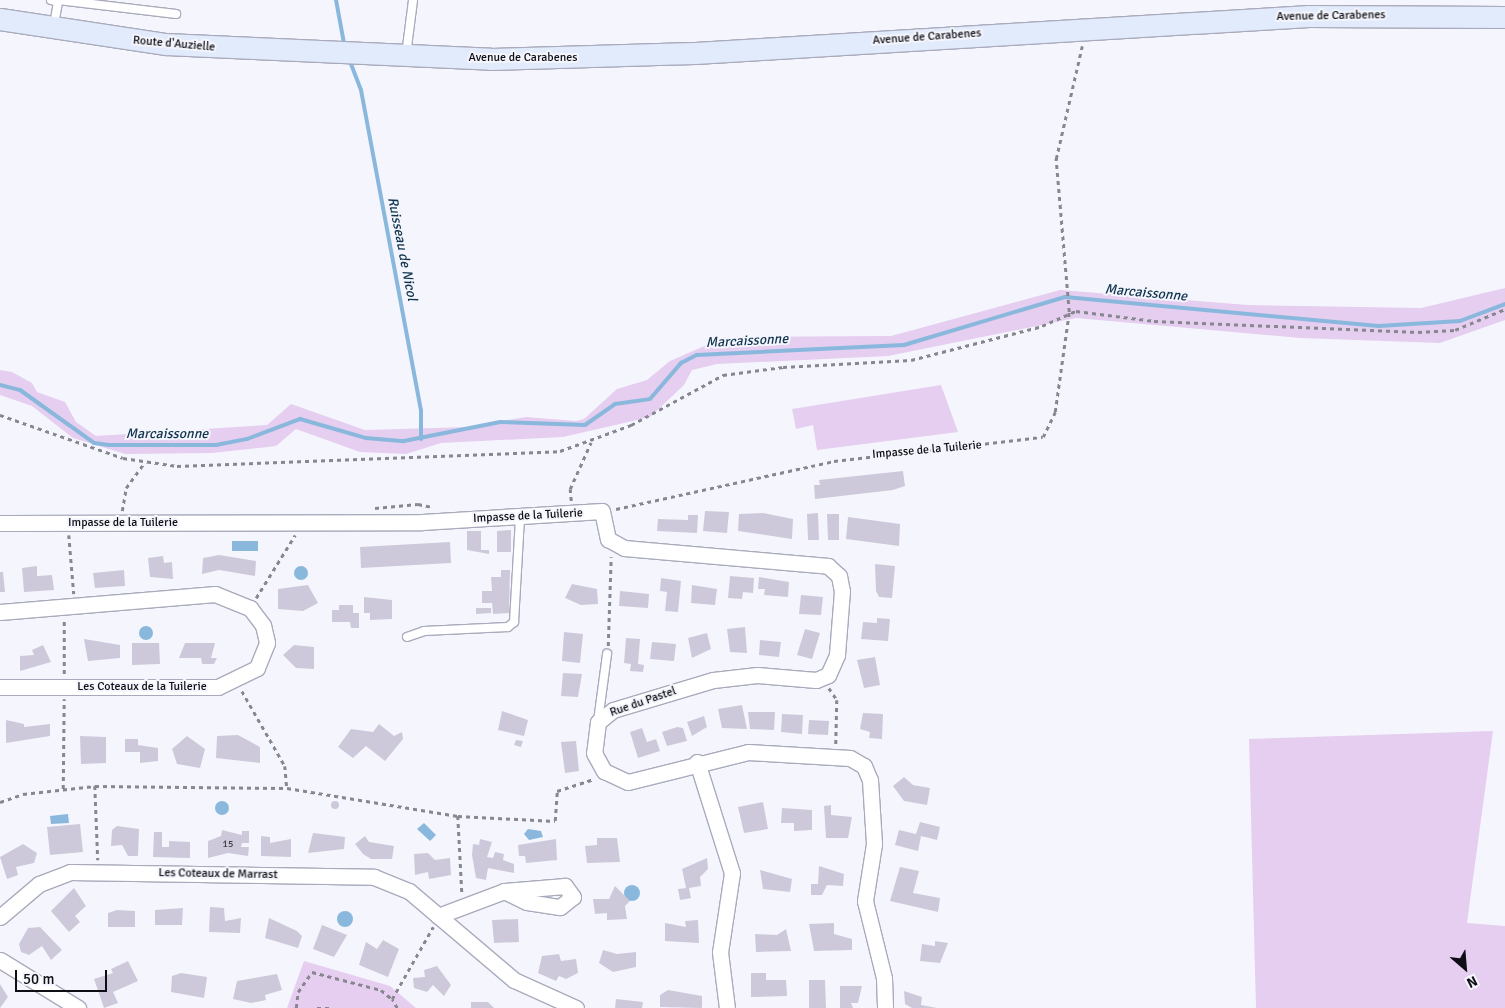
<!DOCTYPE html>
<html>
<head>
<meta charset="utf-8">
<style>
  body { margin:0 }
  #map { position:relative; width:1505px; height:1008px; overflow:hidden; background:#f5f6fd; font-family:Signika,sans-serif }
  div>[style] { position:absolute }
  .green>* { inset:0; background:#e5ceef }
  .water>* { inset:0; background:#8ab8dd }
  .round { border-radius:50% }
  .stream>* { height:4px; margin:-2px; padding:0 2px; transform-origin:2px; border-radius:2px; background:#8ab8dd }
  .building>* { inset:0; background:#cdc9da }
  .path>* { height:2.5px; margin-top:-1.25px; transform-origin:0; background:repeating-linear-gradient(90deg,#87888f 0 4px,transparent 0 8px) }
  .roads { filter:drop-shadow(1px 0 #a9abbc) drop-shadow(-1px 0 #a9abbc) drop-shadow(0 1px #a9abbc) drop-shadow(0 -1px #a9abbc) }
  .lane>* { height:8px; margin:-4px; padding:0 4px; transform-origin:4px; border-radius:4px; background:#fff }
  .street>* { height:15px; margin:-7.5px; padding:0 7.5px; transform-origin:7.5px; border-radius:7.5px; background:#fff }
  .secondary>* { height:21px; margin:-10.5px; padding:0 10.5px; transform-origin:10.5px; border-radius:10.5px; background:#e2ebfc }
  span { translate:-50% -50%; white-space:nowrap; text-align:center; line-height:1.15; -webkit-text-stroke:4px #f5f6fd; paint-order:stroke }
  .number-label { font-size:10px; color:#3e3d46 }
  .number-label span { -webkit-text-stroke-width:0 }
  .street-label { font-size:12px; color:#0e0e14 }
  .water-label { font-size:14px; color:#11354e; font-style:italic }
  .north { position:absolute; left:1440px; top:943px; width:50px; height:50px; -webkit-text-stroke:4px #f5f6fd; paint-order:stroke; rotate:153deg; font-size:14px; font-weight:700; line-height:20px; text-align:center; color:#0e0e14 }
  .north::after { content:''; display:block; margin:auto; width:18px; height:22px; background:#0e0e14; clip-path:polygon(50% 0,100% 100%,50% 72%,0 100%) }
  .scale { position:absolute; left:15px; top:970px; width:92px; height:22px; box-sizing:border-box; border:2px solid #0e0e14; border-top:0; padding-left:6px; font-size:15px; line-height:18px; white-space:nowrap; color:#0e0e14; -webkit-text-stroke:4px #f5f6fd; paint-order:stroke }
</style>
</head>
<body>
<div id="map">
  <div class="green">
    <div style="clip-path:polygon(1505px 288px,1505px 320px,1440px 343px,1300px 338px,1076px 318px,888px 356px,717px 364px,692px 370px,684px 385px,650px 417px,563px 437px,441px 443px,406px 454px,360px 452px,296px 429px,276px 446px,212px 453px,125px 454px,73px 438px,32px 406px,0 395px,0 370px,12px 372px,32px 383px,37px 392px,65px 402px,76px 422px,96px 436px,267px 425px,291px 404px,365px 430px,468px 427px,526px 417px,576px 421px,584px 419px,617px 389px,647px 380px,670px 361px,725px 337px,891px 336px,1060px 290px,1248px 305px,1421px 308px)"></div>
    <div style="clip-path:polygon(941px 385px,958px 432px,817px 450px,813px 425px,796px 429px,792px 409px)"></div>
    <div style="clip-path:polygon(1493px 731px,1467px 923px,1505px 926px,1505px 1008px,1256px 1008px,1249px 739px)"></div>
    <div style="clip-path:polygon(304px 961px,390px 986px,416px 1008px,287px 1008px)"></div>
  </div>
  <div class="water">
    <div style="clip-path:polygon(232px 541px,258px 541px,258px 551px,232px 551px)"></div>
    <div class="round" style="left:294px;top:566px;width:14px;height:14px"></div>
    <div class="round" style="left:139px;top:626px;width:14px;height:14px"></div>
    <div class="round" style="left:215px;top:801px;width:14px;height:14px"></div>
    <div style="clip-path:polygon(68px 814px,69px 823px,51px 824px,50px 816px)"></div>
    <div style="clip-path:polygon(424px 823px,436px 835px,430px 841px,417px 829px)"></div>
    <div style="clip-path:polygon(528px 829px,541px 831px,543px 837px,529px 840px,524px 834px)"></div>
    <div class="round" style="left:624px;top:885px;width:16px;height:16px"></div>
    <div class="round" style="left:337px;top:911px;width:16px;height:16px"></div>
  </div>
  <div class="stream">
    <div style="left:336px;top:0;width:44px;rotate:79.5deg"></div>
    <div style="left:351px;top:64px;width:28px;rotate:69deg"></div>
    <div style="left:361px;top:90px;width:326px;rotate:79.4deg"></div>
    <div style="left:421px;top:410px;width:29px;rotate:90deg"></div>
    <div style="left:0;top:385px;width:21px;rotate:14deg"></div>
    <div style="left:20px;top:390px;width:91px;rotate:35.6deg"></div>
    <div style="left:94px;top:443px;width:15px;rotate:8deg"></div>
    <div style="left:109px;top:445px;width:107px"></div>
    <div style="left:216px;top:445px;width:32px;rotate:-11deg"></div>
    <div style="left:247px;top:439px;width:57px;rotate:-20.7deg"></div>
    <div style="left:300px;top:419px;width:69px;rotate:16.1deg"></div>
    <div style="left:366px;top:438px;width:38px;rotate:5deg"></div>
    <div style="left:404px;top:441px;width:98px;rotate:-11.2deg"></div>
    <div style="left:500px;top:422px;width:85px;rotate:2deg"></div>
    <div style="left:585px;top:425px;width:37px;rotate:-35deg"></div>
    <div style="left:615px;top:404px;width:35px;rotate:-8deg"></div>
    <div style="left:650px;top:399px;width:48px;rotate:-49.3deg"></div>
    <div style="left:681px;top:363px;width:18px;rotate:-27deg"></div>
    <div style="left:697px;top:355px;width:207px;rotate:-2.8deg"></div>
    <div style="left:904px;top:345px;width:168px;rotate:-16.6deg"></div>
    <div style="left:1065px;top:297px;width:315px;rotate:5.3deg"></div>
    <div style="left:1379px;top:326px;width:81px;rotate:-3.5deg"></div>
    <div style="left:1460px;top:321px;width:48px;rotate:-20.7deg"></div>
  </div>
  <div class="building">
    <div style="clip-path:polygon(903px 471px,905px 486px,893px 490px,815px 499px,814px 485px,820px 485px,819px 480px)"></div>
    <div style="clip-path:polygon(705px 511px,729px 512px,727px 533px,703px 531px)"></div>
    <div style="clip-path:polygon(763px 513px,793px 519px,792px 539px,738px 531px,739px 514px)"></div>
    <div style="clip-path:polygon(818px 513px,819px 540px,808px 540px,807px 514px)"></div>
    <div style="clip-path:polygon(827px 514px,839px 514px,839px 540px,828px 540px)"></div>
    <div style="clip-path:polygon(688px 515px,698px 515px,697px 533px,657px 531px,658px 519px,688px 520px)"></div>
    <div style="clip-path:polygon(848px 517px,900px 524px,899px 546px,846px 539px)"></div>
    <div style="clip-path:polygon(511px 530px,511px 552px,497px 552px,497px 531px)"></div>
    <div style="clip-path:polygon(467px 531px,481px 531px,481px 550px,489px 550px,489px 554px,467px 550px)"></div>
    <div style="clip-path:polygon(450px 542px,451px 563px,361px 568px,360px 547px)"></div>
    <div style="clip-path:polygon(219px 555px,256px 561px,255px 576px,219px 570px,202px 574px,203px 558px)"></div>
    <div style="clip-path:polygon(163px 556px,164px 563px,172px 562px,173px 579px,150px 577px,148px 558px)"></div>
    <div style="clip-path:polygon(875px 564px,895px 566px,892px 598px,879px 597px,876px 591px)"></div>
    <div style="clip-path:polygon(37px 566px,37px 576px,52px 575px,54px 590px,24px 592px,22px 568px)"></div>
    <div style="clip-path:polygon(124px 570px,125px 586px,95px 588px,93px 573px)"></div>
    <div style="clip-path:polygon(501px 570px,510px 570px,509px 613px,493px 614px,492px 603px,482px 603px,482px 591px,492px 591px,491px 577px,501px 577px)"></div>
    <div style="clip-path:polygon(0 572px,3px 572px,5px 592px,0 592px)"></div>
    <div style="clip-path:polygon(730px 576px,754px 578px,753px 593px,743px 592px,742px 599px,728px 598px)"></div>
    <div style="clip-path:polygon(759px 577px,789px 582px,788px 597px,764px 595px,765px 589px,758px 589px)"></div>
    <div style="clip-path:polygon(661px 578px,681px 581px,678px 612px,665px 611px,667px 592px,660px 591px)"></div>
    <div style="clip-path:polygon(572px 584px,597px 589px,598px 604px,581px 605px,565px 598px)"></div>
    <div style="clip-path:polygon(308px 585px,318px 603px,303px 611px,278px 609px,278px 589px)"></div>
    <div style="clip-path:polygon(692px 585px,717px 589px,715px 605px,691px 603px)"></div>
    <div style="clip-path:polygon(620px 591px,649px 594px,648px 608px,619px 606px)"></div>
    <div style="clip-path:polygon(801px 595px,823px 597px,821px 615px,799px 614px)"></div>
    <div style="clip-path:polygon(364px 597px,392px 600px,392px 619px,370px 620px,370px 613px,364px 613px)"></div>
    <div style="clip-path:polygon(339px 605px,353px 605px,353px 613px,359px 613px,359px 628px,351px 628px,350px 622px,332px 622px,332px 610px,339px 610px)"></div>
    <div style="clip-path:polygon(476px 608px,491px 608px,491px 613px,476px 614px)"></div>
    <div style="clip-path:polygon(877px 618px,890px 619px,888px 641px,861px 639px,863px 622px,877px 623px)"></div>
    <div style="clip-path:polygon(745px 627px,747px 653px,730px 652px,727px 629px)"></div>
    <div style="clip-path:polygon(805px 629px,820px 633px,812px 659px,797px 655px)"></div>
    <div style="clip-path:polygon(564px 632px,583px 634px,580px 663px,562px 661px)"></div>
    <div style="clip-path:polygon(707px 633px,711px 649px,692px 658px,688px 638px)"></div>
    <div style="clip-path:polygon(626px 638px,640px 639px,638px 664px,644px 665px,643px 672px,630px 671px,631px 664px,624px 663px)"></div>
    <div style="clip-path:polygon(84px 639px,120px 645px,120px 658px,88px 661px)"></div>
    <div style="clip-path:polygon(760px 640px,781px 642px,779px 657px,759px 655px)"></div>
    <div style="clip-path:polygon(652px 642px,676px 644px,674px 661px,650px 659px)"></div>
    <div style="clip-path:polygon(132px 643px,159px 643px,160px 664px,132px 665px)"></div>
    <div style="clip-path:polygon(185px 643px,215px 643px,211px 658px,217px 658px,214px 664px,202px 664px,201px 658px,179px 658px)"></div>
    <div style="clip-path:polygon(43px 645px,51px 662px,20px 671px,20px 656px,34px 655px,32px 650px)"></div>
    <div style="clip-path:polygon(294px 645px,314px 647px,314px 669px,296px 668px,283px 655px)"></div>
    <div style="clip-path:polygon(875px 657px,880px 685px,864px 688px,857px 660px)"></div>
    <div style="clip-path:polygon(563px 673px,582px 674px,578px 697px,561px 696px)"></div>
    <div style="clip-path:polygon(742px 705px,747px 729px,722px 728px,718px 709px)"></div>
    <div style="clip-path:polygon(502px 711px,528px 720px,524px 736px,498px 730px)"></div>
    <div style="clip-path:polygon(748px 712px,775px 712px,774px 730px,750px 729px)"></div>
    <div style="clip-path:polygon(863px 713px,883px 714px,882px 739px,869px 738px,870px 732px,860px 729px)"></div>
    <div style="clip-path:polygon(782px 714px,803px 715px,802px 734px,781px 732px)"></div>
    <div style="clip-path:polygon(704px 716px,707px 727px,692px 736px,687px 722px)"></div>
    <div style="clip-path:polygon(6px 720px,24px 724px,24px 727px,50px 724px,50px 736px,6px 743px)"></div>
    <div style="clip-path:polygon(809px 720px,829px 721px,828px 735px,808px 734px)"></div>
    <div style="clip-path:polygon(379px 724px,394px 736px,402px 732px,403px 739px,385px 761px,366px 746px,353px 758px,338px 747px,351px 729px,373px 732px)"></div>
    <div style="clip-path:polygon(677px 727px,683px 728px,687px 741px,667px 746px,662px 732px)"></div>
    <div style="clip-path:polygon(642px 728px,647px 742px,656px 739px,660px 751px,638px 758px,630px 732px)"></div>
    <div style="clip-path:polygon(238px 735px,260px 747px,260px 763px,216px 758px,217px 736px)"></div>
    <div style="clip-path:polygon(80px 736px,106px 737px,106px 763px,81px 764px)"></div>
    <div style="clip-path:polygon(187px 736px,205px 749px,200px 768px,177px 764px,172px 749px)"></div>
    <div style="clip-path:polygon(125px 739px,138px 739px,138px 745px,158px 748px,158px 761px,140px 763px,140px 752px,125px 752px)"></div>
    <div style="clip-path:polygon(516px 740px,523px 741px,521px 747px,514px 745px)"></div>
    <div style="clip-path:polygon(576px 741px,579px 771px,565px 773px,561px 742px)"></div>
    <div style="clip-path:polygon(904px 777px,913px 785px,930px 788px,927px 805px,904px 801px,893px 786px)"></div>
    <div class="round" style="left:331px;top:801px;width:8px;height:8px"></div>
    <div style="clip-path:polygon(763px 802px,768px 829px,744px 833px,738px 807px)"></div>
    <div style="clip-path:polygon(831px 805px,831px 815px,852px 817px,848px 838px,826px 838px,824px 806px)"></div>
    <div style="clip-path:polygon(782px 808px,812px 810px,812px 830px,794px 831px,794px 823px,781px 823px)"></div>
    <div style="clip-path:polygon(920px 822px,940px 827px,937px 840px,921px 836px,918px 851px,895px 845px,899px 830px,916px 834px)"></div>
    <div style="clip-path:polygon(80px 824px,83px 852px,50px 855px,47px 827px)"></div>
    <div style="clip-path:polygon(117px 826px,139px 829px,138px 856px,128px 856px,122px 845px,111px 846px,112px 830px)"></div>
    <div style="clip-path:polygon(222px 830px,242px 835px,242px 831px,249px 831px,249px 843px,242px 843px,241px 847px,249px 847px,248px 856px,228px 853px,208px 858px,208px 841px,221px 836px)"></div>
    <div style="clip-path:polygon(154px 832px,162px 832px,162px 847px,169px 847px,169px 841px,190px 842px,190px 858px,153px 857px)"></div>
    <div style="clip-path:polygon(313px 833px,345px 837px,344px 849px,308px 853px)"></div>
    <div style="clip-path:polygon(261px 836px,270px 837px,270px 843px,291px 839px,291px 857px,261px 856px)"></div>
    <div style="clip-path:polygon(365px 836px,369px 842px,394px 846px,392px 859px,371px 859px,363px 854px,355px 844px)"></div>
    <div style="clip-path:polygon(597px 838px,617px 838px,620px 862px,587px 863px,585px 846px,597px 845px)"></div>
    <div style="clip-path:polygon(480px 839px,492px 842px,487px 857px,493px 858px,495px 852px,504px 854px,503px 860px,514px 864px,514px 873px,488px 868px,486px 880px,476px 878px,472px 855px,473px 844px,479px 845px)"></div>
    <div style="clip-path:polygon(556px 839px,557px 860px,526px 863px,525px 856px,519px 856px,518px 845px)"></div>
    <div style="clip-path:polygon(23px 844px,37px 853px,34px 863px,16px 867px,18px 875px,7px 879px,0 857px)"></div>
    <div style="clip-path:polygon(428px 853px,435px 860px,450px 858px,451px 875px,429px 879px,428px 872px,415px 875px,414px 854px)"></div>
    <div style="clip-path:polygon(707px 858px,708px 869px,700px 877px,701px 886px,689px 888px,691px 898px,680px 900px,678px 889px,686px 888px,682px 869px)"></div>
    <div style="clip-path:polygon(819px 866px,844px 874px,843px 886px,827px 885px,822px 895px,811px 895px,811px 884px,818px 884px)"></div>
    <div style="clip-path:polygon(900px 867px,919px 871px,913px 893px,940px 898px,938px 912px,890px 901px)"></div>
    <div style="clip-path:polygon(760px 870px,792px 879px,790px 892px,763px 889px)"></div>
    <div style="clip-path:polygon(615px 886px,630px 901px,625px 906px,627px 919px,607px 920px,607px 913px,595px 914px,593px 899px,609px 899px)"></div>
    <div style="clip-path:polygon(74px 888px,86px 906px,75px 916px,80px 922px,69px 932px,51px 911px)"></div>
    <div style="clip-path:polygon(210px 907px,224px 908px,225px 921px,241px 918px,240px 933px,209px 932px)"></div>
    <div style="clip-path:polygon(183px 908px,182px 925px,155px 925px,155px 910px)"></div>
    <div style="clip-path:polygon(117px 910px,135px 911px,135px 927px,108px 927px,108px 913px)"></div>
    <div style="clip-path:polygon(269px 918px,297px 931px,302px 936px,298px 948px,265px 938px)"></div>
    <div style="clip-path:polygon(518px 919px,519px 942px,494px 943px,492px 920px)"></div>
    <div style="clip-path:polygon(698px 920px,699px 943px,665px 941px,665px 923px,686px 927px,685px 921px)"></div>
    <div style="clip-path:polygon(834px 923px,834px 934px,852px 939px,852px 950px,814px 951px,809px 924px)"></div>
    <div style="clip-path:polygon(322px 925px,347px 935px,334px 957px,313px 949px)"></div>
    <div style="clip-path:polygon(40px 927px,62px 950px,51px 960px,42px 946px,29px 955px,21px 952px,19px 944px,28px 928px)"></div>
    <div style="clip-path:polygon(786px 929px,791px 951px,756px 952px,755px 934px,777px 935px)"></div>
    <div style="clip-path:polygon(383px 940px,399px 949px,388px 977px,359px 965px,366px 942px,377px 949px)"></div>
    <div style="clip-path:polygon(935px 941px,948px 943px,940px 963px,920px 961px,922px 944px,935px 946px)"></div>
    <div style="clip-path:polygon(603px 950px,617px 954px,636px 952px,636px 967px,613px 972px,599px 963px)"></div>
    <div style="clip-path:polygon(559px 954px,561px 961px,576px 959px,578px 973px,566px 979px,559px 976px,556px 981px,538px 973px,542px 956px)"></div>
    <div style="clip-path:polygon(128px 961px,138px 981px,113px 992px,118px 1003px,104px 1008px,94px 979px,113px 973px,111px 969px)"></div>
    <div style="clip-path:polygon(437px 966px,451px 985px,444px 996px,433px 985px,427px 992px,414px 988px,413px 978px,425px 977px,424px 970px)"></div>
    <div style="clip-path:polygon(181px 973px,207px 977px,204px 998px,171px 992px,172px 976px)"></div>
    <div style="clip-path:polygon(751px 973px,766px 973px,766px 980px,786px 980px,787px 996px,751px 997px)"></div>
    <div style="clip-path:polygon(277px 974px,282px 990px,265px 995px,266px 1000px,251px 1003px,233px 999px,237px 981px)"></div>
    <div style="clip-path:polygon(809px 980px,825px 980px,826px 1008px,809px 1008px)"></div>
    <div style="clip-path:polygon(0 984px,8px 997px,0 1008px)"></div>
    <div style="clip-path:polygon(840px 986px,862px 986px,858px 1003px,851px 1003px,853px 1008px,840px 1008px)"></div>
    <div style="clip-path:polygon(668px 990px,702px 996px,702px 1008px,660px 1007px,660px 995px)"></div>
    <div style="clip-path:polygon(904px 991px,922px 997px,921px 1005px,937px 1008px,912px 1008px,905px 1004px)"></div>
    <div style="clip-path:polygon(616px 999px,643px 1002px,642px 1008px,615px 1008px)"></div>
    <div style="clip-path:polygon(471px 1002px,488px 1002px,494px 1008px,471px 1008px)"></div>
  </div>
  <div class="path">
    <div style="left:0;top:415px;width:130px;rotate:19.3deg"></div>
    <div style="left:123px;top:458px;width:55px;rotate:8.4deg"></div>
    <div style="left:177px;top:466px;width:383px;rotate:-2.2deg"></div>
    <div style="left:560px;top:451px;width:76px;rotate:-20.1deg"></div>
    <div style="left:631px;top:425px;width:105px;rotate:-28.5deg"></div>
    <div style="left:723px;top:375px;width:61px;rotate:-7.6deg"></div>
    <div style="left:783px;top:367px;width:128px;rotate:-3.1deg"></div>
    <div style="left:911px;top:360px;width:135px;rotate:-14.5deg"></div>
    <div style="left:1042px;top:326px;width:37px;rotate:-24deg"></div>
    <div style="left:1076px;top:311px;width:79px;rotate:7.3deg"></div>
    <div style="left:1154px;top:321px;width:264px;rotate:2.4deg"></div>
    <div style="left:1418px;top:332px;width:37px;rotate:-3deg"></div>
    <div style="left:1455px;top:330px;width:54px;rotate:-22.8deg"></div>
    <div style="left:571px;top:501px;width:12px;rotate:-95deg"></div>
    <div style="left:570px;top:489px;width:51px;rotate:-65.9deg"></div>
    <div style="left:375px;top:508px;width:43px;rotate:-5.3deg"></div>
    <div style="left:418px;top:504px;width:14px;rotate:12deg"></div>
    <div style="left:616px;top:509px;width:223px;rotate:-12.4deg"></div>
    <div style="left:834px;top:461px;width:210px;rotate:-6.6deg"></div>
    <div style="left:1043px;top:437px;width:28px;rotate:-64deg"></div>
    <div style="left:1055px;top:412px;width:101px;rotate:-82deg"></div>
    <div style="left:1069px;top:312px;width:154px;rotate:-94.9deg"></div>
    <div style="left:1056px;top:159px;width:116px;rotate:-77deg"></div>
    <div style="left:122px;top:511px;width:23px;rotate:-80deg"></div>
    <div style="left:126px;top:488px;width:31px;rotate:-54deg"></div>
    <div style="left:69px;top:535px;width:59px;rotate:85.2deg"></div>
    <div style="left:256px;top:598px;width:74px;rotate:-58.2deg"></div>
    <div style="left:608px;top:646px;width:89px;rotate:-88.1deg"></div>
    <div style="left:64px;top:674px;width:55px;rotate:-90deg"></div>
    <div style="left:829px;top:688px;width:14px;rotate:56deg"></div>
    <div style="left:837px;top:700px;width:44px;rotate:91.3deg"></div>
    <div style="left:242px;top:691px;width:86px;rotate:60.2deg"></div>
    <div style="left:285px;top:766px;width:22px;rotate:85deg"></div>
    <div style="left:95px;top:786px;width:74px;rotate:87.7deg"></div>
    <div style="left:63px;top:789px;width:90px;rotate:-89.4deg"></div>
    <div style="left:0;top:802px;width:24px;rotate:-19deg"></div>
    <div style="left:23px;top:794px;width:72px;rotate:-6.3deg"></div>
    <div style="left:95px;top:786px;width:192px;rotate:0.6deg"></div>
    <div style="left:287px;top:788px;width:173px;rotate:9.3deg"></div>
    <div style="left:458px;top:816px;width:97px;rotate:3deg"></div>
    <div style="left:555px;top:821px;width:30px;rotate:-86deg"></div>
    <div style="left:557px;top:791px;width:38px;rotate:-18deg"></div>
    <div style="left:458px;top:816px;width:76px;rotate:87deg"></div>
    <div style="left:296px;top:1008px;width:16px;rotate:-83deg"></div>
    <div style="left:298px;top:992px;width:24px;rotate:-55deg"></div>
    <div style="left:312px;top:972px;width:71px;rotate:14.6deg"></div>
    <div style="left:381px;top:990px;width:14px;rotate:39deg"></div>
    <div style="left:317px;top:1008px;width:12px"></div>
    <div style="left:397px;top:1008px;width:10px;rotate:-119deg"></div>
    <div style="left:392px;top:999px;width:83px;rotate:-60.3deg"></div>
  </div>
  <div class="roads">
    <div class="lane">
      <div style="left:51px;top:0;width:7px;rotate:16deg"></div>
      <div style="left:58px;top:2px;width:23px;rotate:100deg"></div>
      <div style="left:58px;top:0;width:119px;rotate:6.8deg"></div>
      <div style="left:406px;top:55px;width:55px;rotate:-82.7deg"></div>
      <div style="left:407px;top:637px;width:18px;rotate:-19deg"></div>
      <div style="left:424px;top:631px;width:84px;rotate:-2.7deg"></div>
      <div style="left:508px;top:627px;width:8px;rotate:-40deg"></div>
      <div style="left:514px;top:622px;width:105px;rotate:-86.7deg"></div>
      <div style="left:598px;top:721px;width:68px;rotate:-82.3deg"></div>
    </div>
    <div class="street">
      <div style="left:0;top:523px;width:422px;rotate:-0.1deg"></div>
      <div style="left:422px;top:522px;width:180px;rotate:-3.5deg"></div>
      <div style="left:602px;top:511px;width:29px;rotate:78deg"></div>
      <div style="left:608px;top:539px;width:18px;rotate:29deg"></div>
      <div style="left:624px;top:548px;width:205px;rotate:5deg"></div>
      <div style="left:828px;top:566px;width:15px;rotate:42deg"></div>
      <div style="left:839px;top:576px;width:15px;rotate:79deg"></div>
      <div style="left:842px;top:591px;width:64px;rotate:94.5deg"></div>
      <div style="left:837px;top:655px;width:22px;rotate:114deg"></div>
      <div style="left:828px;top:675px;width:13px;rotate:157deg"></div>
      <div style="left:816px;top:680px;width:59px;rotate:-175.2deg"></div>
      <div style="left:757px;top:675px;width:44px;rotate:173.5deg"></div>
      <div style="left:713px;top:680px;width:104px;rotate:163.3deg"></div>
      <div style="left:613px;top:710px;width:19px;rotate:141deg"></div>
      <div style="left:598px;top:722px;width:31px;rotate:97deg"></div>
      <div style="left:594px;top:753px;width:21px;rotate:61deg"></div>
      <div style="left:604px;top:771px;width:26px;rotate:25deg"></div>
      <div style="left:628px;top:782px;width:124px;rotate:-14deg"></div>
      <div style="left:748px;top:752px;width:102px;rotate:3.4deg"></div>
      <div style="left:850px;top:758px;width:16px;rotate:30deg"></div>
      <div style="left:864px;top:766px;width:15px;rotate:67deg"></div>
      <div style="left:870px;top:780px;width:64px;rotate:86.4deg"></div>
      <div style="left:874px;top:844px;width:58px;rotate:99deg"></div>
      <div style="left:865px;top:901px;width:79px;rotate:76.1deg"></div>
      <div style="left:884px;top:978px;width:30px;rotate:88deg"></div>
      <div style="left:0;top:612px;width:216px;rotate:-4.8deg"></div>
      <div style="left:215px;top:594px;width:38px;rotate:22deg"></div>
      <div style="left:250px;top:608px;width:21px;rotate:53deg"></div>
      <div style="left:263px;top:625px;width:18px;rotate:77deg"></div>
      <div style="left:267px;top:643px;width:27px;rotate:112deg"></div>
      <div style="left:257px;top:668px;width:43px;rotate:154deg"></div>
      <div style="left:218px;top:687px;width:218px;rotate:180deg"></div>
      <div style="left:697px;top:762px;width:116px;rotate:72.5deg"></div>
      <div style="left:732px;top:873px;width:80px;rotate:98.6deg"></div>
      <div style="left:720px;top:952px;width:56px;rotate:82.9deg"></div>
      <div style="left:438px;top:916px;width:71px;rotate:-20.7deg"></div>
      <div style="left:504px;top:891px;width:25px;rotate:26deg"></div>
      <div style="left:527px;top:902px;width:33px;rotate:9deg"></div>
      <div style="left:560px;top:907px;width:16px;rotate:-38deg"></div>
      <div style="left:573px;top:897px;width:14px;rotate:-126deg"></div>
      <div style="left:565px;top:886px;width:61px;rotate:175.3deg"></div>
      <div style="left:0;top:917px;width:51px;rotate:-40.2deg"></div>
      <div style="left:39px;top:884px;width:33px;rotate:-21deg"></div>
      <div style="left:70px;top:872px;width:304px;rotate:0.9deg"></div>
      <div style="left:374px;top:877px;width:38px;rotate:22deg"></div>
      <div style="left:409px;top:891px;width:138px;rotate:40.3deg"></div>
      <div style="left:514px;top:980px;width:68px;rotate:24.3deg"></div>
      <div style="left:0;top:960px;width:92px;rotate:31.6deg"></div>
    </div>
    <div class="secondary">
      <div style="left:0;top:19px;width:168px;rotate:8.6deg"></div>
      <div style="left:166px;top:44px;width:325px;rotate:2.6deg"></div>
      <div style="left:491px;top:59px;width:204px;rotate:-1.7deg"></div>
      <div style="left:695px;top:53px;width:615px;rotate:-3.45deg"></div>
      <div style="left:1309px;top:16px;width:196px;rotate:0.3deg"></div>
    </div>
  </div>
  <div class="number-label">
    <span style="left:228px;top:845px">15</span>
  </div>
  <div class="street-label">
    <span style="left:1331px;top:16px;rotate:-1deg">Avenue de Carabenes</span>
    <span style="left:927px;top:37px;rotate:-4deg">Avenue de Carabenes</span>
    <span style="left:174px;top:44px;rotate:5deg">Route d'Auzielle</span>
    <span style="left:523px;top:58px">Avenue de Carabenes</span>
    <span style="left:927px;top:450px;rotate:-5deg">Impasse de la Tuilerie</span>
    <span style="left:528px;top:516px;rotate:-3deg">Impasse de la Tuilerie</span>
    <span style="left:123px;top:523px">Impasse de la Tuilerie</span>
    <span style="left:142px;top:687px">Les Coteaux de la Tuilerie</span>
    <span style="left:643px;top:702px;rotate:-19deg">Rue du Pastel</span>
    <span style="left:218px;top:874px;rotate:1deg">Les Coteaux de Marrast</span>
  </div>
  <div class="water-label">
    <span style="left:402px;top:249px;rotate:79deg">Ruisseau de Nicol</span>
    <span style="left:1146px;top:293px;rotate:5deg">Marcaissonne</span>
    <span style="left:747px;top:341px;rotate:-3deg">Marcaissonne</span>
    <span style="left:167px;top:434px">Marcaissonne</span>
  </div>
  <div class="north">N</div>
  <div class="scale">50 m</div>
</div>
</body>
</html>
